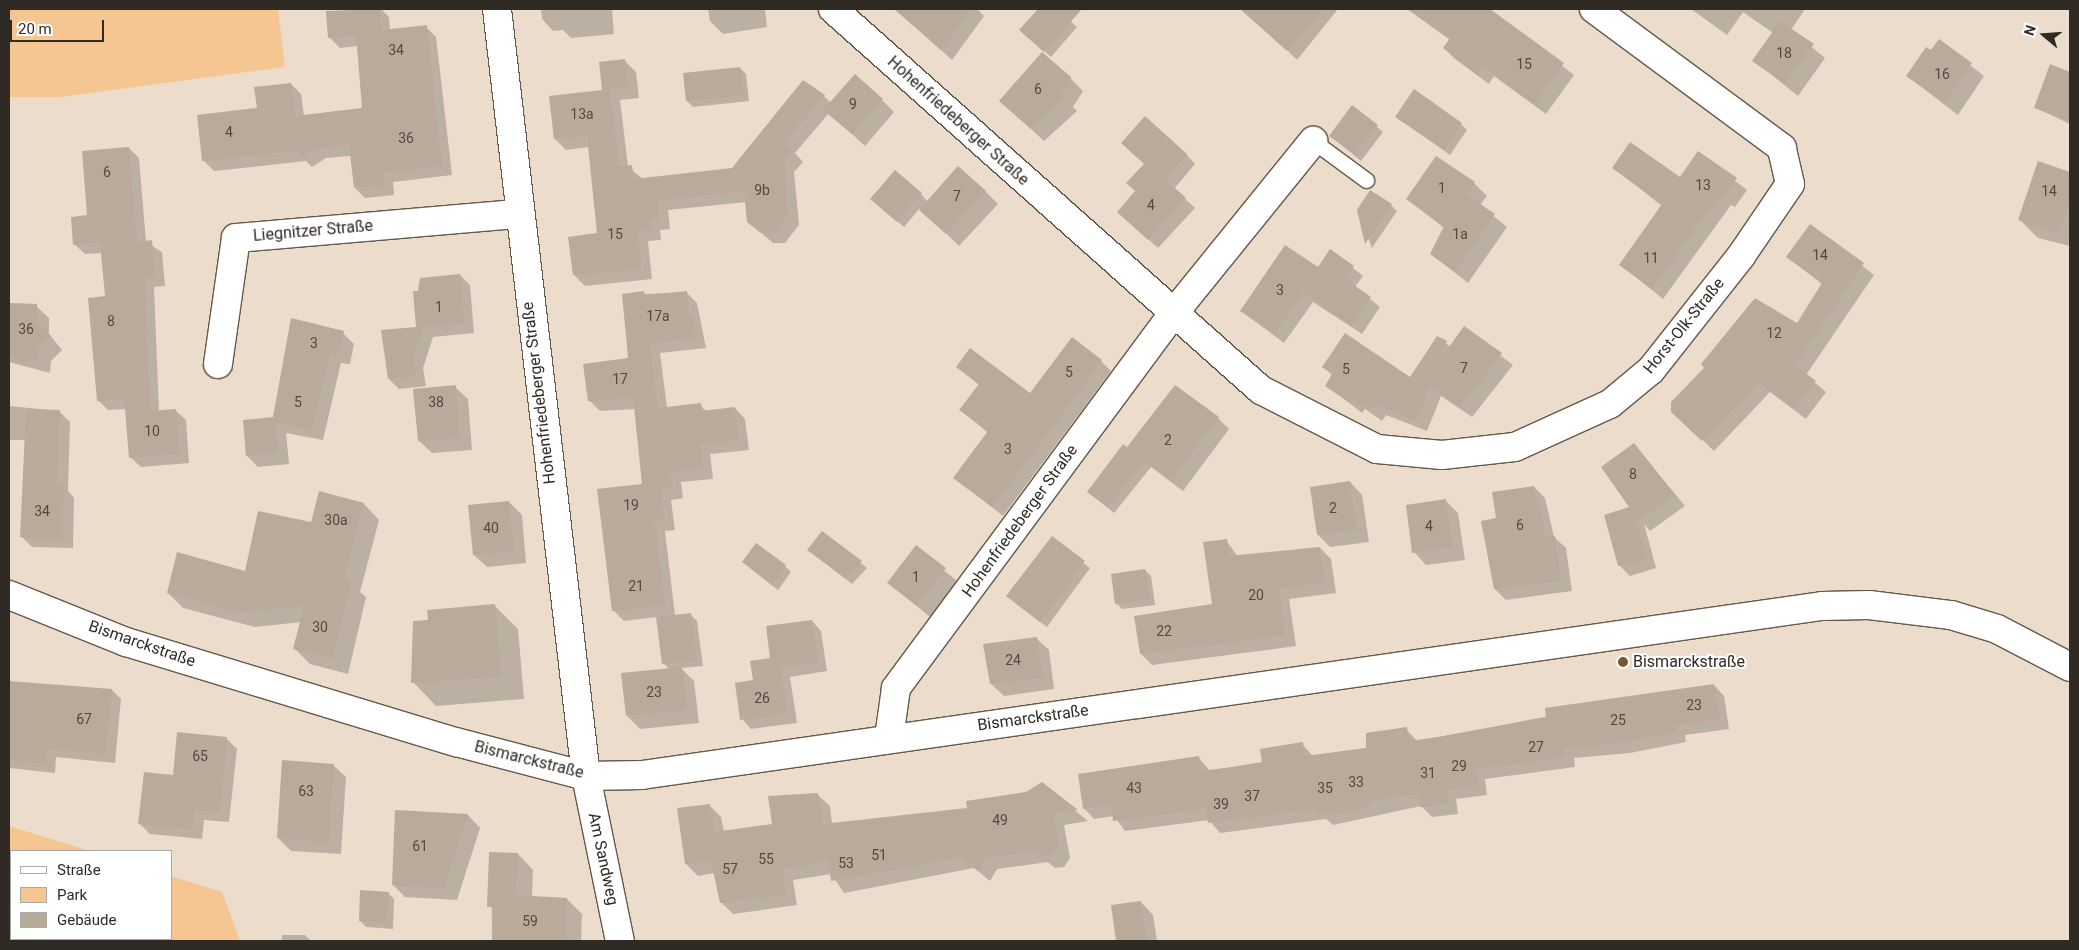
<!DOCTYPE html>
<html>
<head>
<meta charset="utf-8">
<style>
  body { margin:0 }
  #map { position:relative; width:2079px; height:950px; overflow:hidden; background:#ecdccc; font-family:Roboto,sans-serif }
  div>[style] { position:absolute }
  .green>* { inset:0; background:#f5c592 }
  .shadow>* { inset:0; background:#0003 }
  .building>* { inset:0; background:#b9aa9a }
  .roads { filter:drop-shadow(1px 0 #66584a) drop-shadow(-1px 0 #66584a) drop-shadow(0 1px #66584a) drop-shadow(0 -1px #66584a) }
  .lane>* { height:15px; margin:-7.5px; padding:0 7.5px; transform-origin:7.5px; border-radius:7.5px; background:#fff }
  .street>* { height:28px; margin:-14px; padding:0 14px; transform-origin:14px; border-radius:14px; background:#fff }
  .dots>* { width:14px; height:14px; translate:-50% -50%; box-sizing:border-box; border:2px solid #fff; border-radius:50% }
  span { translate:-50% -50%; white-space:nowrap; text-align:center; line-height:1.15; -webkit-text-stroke:4px #fff; paint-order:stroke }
  .number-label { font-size:14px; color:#524a42 }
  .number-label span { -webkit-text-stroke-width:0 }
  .street-label { font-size:16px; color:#302a24 }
  .poi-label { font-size:16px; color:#302a24 }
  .left { translate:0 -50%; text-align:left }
  .frame { position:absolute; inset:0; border:10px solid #302a24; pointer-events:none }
  .legend { position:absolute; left:10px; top:850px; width:162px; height:90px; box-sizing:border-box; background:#fff; border:1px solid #acaaa7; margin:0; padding:6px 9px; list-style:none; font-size:15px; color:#302a24 }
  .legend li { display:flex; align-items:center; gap:10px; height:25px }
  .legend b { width:25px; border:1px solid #acaaa7 }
  .north { position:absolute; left:2019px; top:10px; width:50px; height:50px; -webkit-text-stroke:4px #fff; paint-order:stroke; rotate:288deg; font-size:14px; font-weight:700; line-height:20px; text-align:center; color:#302a24 }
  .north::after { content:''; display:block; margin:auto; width:18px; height:22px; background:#302a24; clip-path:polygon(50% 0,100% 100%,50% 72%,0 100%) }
  .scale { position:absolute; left:10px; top:20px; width:94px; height:22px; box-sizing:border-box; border:2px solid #302a24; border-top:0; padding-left:6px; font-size:15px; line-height:18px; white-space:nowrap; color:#302a24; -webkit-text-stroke:4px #fff; paint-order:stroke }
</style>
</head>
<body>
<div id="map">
  <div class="green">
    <div style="clip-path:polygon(9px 9px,278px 9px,285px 67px,60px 97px,9px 97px)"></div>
    <div style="clip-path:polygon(9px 826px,90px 851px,11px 851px,11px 939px,171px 939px,171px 876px,222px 892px,240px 941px,9px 941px)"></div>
  </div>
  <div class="shadow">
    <div style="clip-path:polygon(381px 9px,389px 17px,390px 31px,426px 27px,436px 37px,452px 175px,393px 182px,394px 195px,365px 198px,355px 188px,351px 156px,326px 158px,312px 167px,306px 161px,214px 171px,204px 161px,291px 84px,301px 94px,304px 116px,364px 109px,358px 46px,340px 48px,330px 38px,327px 12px)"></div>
    <div style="clip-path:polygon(541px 9px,612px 9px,614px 34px,571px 38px,563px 30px,553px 31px,542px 19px)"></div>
    <div style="clip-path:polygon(708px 9px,765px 9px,767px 27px,723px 34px,710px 21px)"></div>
    <div style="clip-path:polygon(912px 9px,977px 9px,984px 16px,952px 60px,905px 17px)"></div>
    <div style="clip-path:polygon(1040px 9px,1057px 9px,1077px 27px,1051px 57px,1021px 30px)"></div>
    <div style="clip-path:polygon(1246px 9px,1338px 9px,1297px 60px)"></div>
    <div style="clip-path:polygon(1407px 9px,1487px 9px,1574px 75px,1546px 114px,1494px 76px,1489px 84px,1455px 59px,1444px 48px,1450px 40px)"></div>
    <div style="clip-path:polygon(1691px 9px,1805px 9px,1791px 30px,1825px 58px,1798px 96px,1753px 60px,1773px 33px,1743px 12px,1727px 35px)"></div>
    <div style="clip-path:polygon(1939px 41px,1984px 76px,1958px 115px,1907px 76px)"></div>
    <div style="clip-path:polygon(625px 61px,636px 72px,639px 98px,620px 100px,628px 167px,643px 179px,733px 169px,824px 96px,831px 103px,882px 100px,894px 112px,865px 146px,829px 113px,795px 153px,803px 162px,794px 172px,799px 225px,785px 243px,773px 243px,749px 222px,747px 202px,668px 210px,670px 229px,660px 230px,661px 240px,648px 241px,652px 279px,585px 286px,574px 275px,598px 234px,589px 147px,566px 150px,555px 139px,550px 97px,603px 91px)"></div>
    <div style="clip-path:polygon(2050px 66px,2070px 73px,2070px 124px,2036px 108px)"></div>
    <div style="clip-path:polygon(740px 68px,746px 74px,749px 101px,693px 107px,687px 101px,684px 74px)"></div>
    <div style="clip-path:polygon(1070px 78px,1083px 91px,1073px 107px,1077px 111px,1044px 141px,1001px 101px)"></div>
    <div style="clip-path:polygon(1353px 107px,1383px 132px,1361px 161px,1331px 136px)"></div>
    <div style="clip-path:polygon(1397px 117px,1461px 124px,1467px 130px,1450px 155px)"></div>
    <div style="clip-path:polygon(129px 148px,139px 158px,146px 242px,162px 252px,165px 286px,154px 287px,159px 411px,175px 410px,186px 420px,189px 463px,141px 467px,130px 457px,126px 409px,108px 410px,98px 400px,106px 297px,102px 253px,85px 254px,74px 244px)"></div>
    <div style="clip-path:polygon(1699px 153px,1747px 190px,1735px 207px,1731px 205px,1663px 299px,1620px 264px,1662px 206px,1614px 168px,1680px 179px)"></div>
    <div style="clip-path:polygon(1186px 154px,1195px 164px,1174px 189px,1195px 208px,1158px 248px,1128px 221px,1136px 192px,1145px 164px)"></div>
    <div style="clip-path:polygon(2038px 162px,2070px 173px,2070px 246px,2038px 238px,2019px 219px)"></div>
    <div style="clip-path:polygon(1474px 183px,1487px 196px,1480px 205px,1507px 227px,1468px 283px,1431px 254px,1444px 228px,1407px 199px)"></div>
    <div style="clip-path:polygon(985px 191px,998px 204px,959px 246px,920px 208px,904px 227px,878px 205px,921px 194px,928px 202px)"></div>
    <div style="clip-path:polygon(1391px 205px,1397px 211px,1372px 248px,1358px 211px)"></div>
    <div style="clip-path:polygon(1811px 225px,1874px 275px,1806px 375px,1826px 392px,1806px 419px,1770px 392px,1714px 451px,1673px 411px,1797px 325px,1823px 285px,1788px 257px)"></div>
    <div style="clip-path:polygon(1331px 250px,1363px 276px,1355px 287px,1380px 307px,1362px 334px,1313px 302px,1284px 343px,1241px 311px,1318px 269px)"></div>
    <div style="clip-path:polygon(460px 275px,470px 285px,474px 333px,433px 337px,423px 368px,426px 386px,399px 389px,389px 379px,417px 328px,419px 292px)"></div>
    <div style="clip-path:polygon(686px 292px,697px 303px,706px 348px,660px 353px,667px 408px,700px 405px,707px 412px,735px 408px,745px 419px,749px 450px,710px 454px,713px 479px,681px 482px,683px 498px,671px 500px,675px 530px,665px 531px,675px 616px,691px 615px,697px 621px,703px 666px,681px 668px,694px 681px,699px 723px,640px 729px,627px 716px,669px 669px,663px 663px,657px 617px,624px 621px,613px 610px,643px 485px,635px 409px,600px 411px,589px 400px,630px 360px,623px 295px)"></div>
    <div style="clip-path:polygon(9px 304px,36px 306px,49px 318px,49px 334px,62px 350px,51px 361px,50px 373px,9px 362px)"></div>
    <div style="clip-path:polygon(1464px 328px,1513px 365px,1472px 417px,1441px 396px,1427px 431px,1386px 415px,1382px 421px,1365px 409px,1362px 413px,1326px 385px,1333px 376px,1323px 366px,1411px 378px,1438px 338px,1451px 347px)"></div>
    <div style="clip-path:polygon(343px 333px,354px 344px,350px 364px,341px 363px,323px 440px,286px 433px,289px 464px,258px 467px,247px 456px)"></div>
    <div style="clip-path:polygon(1101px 361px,1111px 371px,1003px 516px,955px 478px,988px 433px,961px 410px,979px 385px,957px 367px,1031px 395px)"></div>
    <div style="clip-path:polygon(455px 387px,468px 399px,472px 450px,432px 453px,419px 441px)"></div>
    <div style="clip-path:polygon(9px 406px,59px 411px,70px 422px,68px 491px,74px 498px,73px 548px,32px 547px,21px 536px,26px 440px,9px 440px)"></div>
    <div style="clip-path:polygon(1218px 418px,1229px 429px,1183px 491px,1151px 467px,1114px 513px,1089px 492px,1134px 452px,1129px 447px)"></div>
    <div style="clip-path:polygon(1634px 444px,1685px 506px,1650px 531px,1644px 524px,1656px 568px,1630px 576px,1619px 565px,1631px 508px)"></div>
    <div style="clip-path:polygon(1350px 482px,1362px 495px,1369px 542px,1330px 547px,1318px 535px)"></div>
    <div style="clip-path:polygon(1534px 487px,1545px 498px,1554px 537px,1566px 548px,1572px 591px,1506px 600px,1495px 589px,1497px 519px)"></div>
    <div style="clip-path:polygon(1445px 500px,1458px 513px,1465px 560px,1426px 565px,1414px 552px)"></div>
    <div style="clip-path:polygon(509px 502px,522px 515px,526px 563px,487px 567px,474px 555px)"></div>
    <div style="clip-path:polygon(364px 504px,379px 520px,360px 592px,366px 597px,348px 674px,310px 664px,295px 649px,301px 622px,255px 627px,183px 608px,168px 593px,246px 572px,312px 524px)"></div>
    <div style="clip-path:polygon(822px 532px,867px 568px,852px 584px,809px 550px)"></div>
    <div style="clip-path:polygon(1052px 538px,1090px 568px,1047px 627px,1014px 602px)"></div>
    <div style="clip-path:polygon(1226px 540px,1238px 557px,1320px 548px,1331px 559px,1336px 593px,1289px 599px,1296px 646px,1152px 665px,1141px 654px,1214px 605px)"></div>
    <div style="clip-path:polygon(916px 547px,958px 582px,931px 618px,889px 583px)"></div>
    <div style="clip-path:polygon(785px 566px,791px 572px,778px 590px,750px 568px)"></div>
    <div style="clip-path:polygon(1145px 570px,1151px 576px,1155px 605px,1122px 609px,1116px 603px)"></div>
    <div style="clip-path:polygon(494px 605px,518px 629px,524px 699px,436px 706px,413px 682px,429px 621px)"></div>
    <div style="clip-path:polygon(812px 621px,821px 631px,827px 671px,790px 677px,797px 723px,751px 729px,742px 719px,754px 681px)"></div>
    <div style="clip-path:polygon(1036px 638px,1049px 650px,1054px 689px,1004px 696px,991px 684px)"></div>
    <div style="clip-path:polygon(9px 682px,112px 690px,121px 699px,115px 763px,56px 757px,55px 773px,9px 768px)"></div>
    <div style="clip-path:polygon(1714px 685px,1724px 696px,1729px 729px,1685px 735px,1686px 742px,1630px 753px,1574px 758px,1575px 767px,1485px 779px,1487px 795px,1456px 799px,1458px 814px,1432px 817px,1421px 806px,1333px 825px,1326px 819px,1220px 833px,1209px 820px,1125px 831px,1114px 816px,1094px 819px,1084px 808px,1199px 758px,1210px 771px,1264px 763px,1302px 744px,1313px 756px,1367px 749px,1406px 729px,1417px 741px)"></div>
    <div style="clip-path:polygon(226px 738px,237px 749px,229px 822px,204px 820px,202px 839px,150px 834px,140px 824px,174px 776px)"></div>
    <div style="clip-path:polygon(333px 765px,346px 777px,341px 854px,291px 851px,278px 838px)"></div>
    <div style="clip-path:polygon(1042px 784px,1088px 821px,1064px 825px,1070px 858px,1064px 867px,1055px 868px,1048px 862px,997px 869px,990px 881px,974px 868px,844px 893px,831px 874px,793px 880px,797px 905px,733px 914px,721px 902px,715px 873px,698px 876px,686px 864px,709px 805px,721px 817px,724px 832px,774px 825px,818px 795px,830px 806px,832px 824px,968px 809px,1026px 793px)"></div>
    <div style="clip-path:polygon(396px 812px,468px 815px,480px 828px,457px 900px,405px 897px,393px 885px)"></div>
    <div style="clip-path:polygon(491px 853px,518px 854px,533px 870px,532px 897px,567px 899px,582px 914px,581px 941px,492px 941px)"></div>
    <div style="clip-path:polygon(388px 893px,394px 899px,393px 929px,366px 927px,360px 921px)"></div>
    <div style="clip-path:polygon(1141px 902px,1153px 915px,1157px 941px,1117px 941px,1112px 906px)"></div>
    <div style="clip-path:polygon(282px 935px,305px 935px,311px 941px,282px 941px)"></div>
  </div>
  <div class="building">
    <div style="clip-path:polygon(379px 9px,382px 30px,427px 25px,442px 166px,383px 172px,385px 185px,354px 188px,349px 145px,315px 149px,301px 157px,300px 150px,202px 161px,197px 115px,257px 108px,254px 87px,291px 83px,295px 116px,362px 108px,356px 35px,328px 38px,326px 11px)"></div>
    <div style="clip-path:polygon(894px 9px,971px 9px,941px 50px)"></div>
    <div style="clip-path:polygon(1038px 9px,1082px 9px,1044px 52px,1019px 30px)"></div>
    <div style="clip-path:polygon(1240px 9px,1325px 9px,1287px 51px)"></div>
    <div style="clip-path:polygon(1408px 9px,1490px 9px,1564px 63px,1534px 104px,1483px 66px,1477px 74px,1443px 48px,1450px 38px)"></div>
    <div style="clip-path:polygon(1780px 21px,1814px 44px,1785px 84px,1752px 61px)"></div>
    <div style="clip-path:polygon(1939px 39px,1972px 63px,1945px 103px,1906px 76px,1926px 47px,1931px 50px)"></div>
    <div style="clip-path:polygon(1042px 52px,1071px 77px,1070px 84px,1062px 94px,1066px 97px,1031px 129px,999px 101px)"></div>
    <div style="clip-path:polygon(625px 59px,628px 87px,610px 89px,619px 166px,632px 165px,634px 179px,732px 168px,803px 80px,825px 95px,785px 142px,793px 150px,784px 161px,788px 214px,774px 232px,761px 233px,747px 222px,744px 191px,658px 200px,660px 218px,650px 219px,651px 229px,638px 231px,641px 269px,573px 275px,568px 237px,597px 233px,587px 136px,554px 139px,549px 96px,602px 90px,599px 62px)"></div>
    <div style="clip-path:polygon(2050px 64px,2070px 72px,2070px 121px,2034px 108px)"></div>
    <div style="clip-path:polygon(740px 67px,744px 95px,686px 101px,683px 73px)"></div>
    <div style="clip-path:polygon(855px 74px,883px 99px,852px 134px,823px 110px)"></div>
    <div style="clip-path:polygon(1414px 89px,1462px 123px,1444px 150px,1395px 117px)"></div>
    <div style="clip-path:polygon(1352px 105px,1378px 125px,1355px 155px,1329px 136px)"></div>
    <div style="clip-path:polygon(1145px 116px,1187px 154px,1165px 179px,1186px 198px,1148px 240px,1117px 212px,1135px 191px,1126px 183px,1144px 164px,1121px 143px)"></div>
    <div style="clip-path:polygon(1630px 142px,1680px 177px,1698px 151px,1737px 178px,1723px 197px,1720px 195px,1652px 289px,1619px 265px,1662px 204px,1612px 168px)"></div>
    <div style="clip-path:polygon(129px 147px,137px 242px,152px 240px,155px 276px,145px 277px,150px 411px,176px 409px,180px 453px,129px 458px,124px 398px,97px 401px,88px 298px,105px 296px,100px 242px,73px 245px,71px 217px,87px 215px,82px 151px)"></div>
    <div style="clip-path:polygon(1436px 156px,1475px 182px,1467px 195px,1495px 214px,1455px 272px,1430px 254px,1444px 226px,1406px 199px)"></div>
    <div style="clip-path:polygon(2038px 161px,2070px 172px,2070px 201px,2059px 233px,2018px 220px)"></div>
    <div style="clip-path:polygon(958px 166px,986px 191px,946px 234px,919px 210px)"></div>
    <div style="clip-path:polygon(895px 170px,922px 193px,897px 222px,870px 199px)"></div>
    <div style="clip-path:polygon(1370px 190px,1392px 204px,1365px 244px,1357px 210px)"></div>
    <div style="clip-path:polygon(1810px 224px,1864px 263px,1795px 365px,1816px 381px,1795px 409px,1759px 382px,1702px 441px,1671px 412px,1671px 402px,1704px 368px,1701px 364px,1755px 298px,1797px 323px,1822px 283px,1786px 257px)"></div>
    <div style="clip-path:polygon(1285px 245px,1318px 267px,1330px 249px,1354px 266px,1345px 279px,1371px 297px,1352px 326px,1303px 293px,1275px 334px,1240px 311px)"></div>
    <div style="clip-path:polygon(460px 274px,465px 324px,423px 327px,413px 357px,416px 376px,388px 379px,381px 330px,416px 327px,413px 291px,418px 291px,420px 278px)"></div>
    <div style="clip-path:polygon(644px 291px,645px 296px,687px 291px,689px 313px,694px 318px,696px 337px,650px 343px,658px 408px,701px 403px,702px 411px,735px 407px,739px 440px,700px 444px,703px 468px,671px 472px,673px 488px,661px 489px,665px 519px,655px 521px,665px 605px,612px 611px,597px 489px,642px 484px,633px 397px,588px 401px,583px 364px,628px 358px,622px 294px)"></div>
    <div style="clip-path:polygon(9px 303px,37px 304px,37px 321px,51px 336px,39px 348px,38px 361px,21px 361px,9px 354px)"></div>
    <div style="clip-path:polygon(291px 318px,344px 331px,339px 354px,330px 353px,312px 430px,275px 423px,278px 453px,246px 456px,243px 420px,273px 417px)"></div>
    <div style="clip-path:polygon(1464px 326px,1502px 353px,1460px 407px,1430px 386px,1416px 421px,1375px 404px,1370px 410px,1353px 399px,1350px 403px,1325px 386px,1332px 374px,1322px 367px,1345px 333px,1410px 377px,1437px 336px,1447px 341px,1439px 361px)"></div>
    <div style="clip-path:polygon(1072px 337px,1102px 360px,992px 507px,953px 478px,988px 431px,959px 410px,979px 384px,956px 367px,970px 348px,1030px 393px)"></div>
    <div style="clip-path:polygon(456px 385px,460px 438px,418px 441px,413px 389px)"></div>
    <div style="clip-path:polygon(1175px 385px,1219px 417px,1171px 481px,1127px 447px)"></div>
    <div style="clip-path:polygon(26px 409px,60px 410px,57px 486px,64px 486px,63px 538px,20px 537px)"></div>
    <div style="clip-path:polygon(1634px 443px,1675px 495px,1638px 521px,1634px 515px,1647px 558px,1618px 566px,1604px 515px,1629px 507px,1601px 467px)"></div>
    <div style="clip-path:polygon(1123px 444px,1145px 461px,1107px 507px,1087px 492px)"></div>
    <div style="clip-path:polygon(1350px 481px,1357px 530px,1317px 535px,1310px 487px)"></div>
    <div style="clip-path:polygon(1534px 486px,1546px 537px,1555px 536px,1561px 580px,1494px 589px,1481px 521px,1496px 518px,1492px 492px)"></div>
    <div style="clip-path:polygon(319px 491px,364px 503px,344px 579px,351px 581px,333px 659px,293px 649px,304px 606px,239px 612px,167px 593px,177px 552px,245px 571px,258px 511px,311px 522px)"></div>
    <div style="clip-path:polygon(1446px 499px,1453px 547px,1412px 553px,1406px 505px)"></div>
    <div style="clip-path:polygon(509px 501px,514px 551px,473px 555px,468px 505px)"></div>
    <div style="clip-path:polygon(822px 531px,862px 561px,846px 579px,807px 550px)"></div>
    <div style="clip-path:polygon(1052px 536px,1085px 561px,1040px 622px,1006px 596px)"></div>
    <div style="clip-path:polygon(1227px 539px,1229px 556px,1320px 547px,1325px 582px,1279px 589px,1285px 635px,1140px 654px,1134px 616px,1212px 604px,1203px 542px)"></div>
    <div style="clip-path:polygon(756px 543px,786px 565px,772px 585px,742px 562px)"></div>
    <div style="clip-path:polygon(916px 545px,946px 568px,917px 606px,887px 583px)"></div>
    <div style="clip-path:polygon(1145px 569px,1150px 599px,1115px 604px,1111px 574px)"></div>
    <div style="clip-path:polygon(495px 604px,501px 676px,411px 683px,413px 621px,428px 620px,427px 610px)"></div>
    <div style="clip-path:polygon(691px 613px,697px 660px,662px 664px,656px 617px)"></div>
    <div style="clip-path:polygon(812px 620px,818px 662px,781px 667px,788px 713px,740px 720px,735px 683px,753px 680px,750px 661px,770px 658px,766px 626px)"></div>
    <div style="clip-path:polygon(1037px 637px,1043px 677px,990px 684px,983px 644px)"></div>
    <div style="clip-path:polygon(682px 667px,687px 710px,626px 716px,621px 673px)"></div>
    <div style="clip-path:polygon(9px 681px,112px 689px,106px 754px,47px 748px,45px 764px,9px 760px)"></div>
    <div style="clip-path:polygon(1714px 684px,1720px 719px,1675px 725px,1676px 732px,1619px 743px,1564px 748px,1565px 757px,1475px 769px,1478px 785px,1447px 789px,1449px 803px,1420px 807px,1419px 794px,1373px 800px,1367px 808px,1337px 813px,1321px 815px,1314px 809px,1208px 823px,1206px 808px,1113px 821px,1111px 805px,1083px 809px,1078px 774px,1199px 756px,1201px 771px,1232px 767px,1262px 762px,1260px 749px,1303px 742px,1305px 756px,1366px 748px,1366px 733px,1407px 727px,1409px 741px,1439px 737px,1546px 718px,1545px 708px)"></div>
    <div style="clip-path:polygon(177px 732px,227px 737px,220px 812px,194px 810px,192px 829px,138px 824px,144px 772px,173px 775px)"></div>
    <div style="clip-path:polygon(282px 760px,334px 764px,329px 842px,277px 838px)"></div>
    <div style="clip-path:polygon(1042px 782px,1078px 810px,1053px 813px,1059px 846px,1052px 855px,1042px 857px,1035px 850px,986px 858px,978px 871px,962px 857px,831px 881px,828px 861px,782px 869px,786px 894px,720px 903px,711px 861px,685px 864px,677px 808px,710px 804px,714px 832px,772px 824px,768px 796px,818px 793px,823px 824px,967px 808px,966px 801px,1026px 792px)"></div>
    <div style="clip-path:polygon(395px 810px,468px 814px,444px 888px,392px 885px)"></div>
    <div style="clip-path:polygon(489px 852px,518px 853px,516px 895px,567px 898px,566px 941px,492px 941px,494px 907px,487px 907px)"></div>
    <div style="clip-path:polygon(360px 890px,389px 892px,387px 923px,359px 921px)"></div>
    <div style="clip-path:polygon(1141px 901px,1147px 941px,1116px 941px,1111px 905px)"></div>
  </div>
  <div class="roads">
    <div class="lane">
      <div style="left:1313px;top:141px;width:66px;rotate:36.3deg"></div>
    </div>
    <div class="street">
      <div style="left:497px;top:9px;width:772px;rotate:83.38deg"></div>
      <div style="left:586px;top:776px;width:168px;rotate:78.4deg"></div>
      <div style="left:833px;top:9px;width:573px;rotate:41.68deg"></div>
      <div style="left:1261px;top:390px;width:130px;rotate:27deg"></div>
      <div style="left:1377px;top:449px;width:65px;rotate:5.3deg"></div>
      <div style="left:1442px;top:455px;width:73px;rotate:-6.3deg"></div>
      <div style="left:1515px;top:447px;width:104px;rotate:-24.4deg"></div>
      <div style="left:1610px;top:404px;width:53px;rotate:-39.7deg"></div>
      <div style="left:1651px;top:370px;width:145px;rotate:-51.7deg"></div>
      <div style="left:1741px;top:256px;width:87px;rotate:-55.8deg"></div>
      <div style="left:1790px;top:184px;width:37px;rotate:-103deg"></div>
      <div style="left:1782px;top:148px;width:234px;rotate:-143.5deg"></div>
      <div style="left:218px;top:364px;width:127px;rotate:-81.9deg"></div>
      <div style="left:236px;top:238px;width:282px;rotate:-4.9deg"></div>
      <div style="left:9px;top:595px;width:126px;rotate:21.9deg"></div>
      <div style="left:126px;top:642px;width:345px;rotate:16.9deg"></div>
      <div style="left:456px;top:742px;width:134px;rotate:14.7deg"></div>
      <div style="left:586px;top:776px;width:56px;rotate:-1deg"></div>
      <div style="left:642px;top:775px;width:1192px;rotate:-8.15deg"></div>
      <div style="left:1822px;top:606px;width:47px;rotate:-1.2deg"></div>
      <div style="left:1869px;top:605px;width:83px;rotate:7deg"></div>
      <div style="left:1951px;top:615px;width:48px;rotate:16.9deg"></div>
      <div style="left:1997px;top:629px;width:82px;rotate:27.5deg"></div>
      <div style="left:889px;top:738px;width:50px;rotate:-82deg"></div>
      <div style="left:896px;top:688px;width:465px;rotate:-53.5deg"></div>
      <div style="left:1173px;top:314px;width:223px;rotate:-51deg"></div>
    </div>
  </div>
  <div class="dots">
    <div style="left:1623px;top:662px;background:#79562e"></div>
  </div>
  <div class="number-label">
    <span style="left:396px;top:50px">34</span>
    <span style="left:1784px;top:53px">18</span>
    <span style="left:1524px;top:64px">15</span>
    <span style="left:1942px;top:74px">16</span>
    <span style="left:1038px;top:89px">6</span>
    <span style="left:853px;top:104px">9</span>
    <span style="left:582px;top:114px">13a</span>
    <span style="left:229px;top:132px">4</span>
    <span style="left:406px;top:138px">36</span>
    <span style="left:107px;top:172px">6</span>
    <span style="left:1703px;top:185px">13</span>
    <span style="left:1442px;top:188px">1</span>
    <span style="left:762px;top:190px">9b</span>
    <span style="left:2049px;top:191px">14</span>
    <span style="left:957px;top:196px">7</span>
    <span style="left:1151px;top:205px">4</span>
    <span style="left:615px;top:234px">15</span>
    <span style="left:1460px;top:234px">1a</span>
    <span style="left:1820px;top:255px">14</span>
    <span style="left:1651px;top:258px">11</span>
    <span style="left:1280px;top:290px">3</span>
    <span style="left:439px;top:307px">1</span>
    <span style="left:658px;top:316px">17a</span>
    <span style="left:111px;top:321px">8</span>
    <span style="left:26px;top:329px">36</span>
    <span style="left:1774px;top:333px">12</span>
    <span style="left:314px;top:343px">3</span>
    <span style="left:1464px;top:368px">7</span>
    <span style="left:1346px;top:369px">5</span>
    <span style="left:1069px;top:372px">5</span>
    <span style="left:620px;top:379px">17</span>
    <span style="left:298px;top:402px">5</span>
    <span style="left:436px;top:402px">38</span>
    <span style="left:152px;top:431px">10</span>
    <span style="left:1168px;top:440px">2</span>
    <span style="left:1008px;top:449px">3</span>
    <span style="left:1633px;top:474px">8</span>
    <span style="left:631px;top:505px">19</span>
    <span style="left:1333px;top:508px">2</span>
    <span style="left:42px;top:511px">34</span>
    <span style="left:336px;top:520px">30a</span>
    <span style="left:1520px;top:525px">6</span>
    <span style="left:1429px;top:526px">4</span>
    <span style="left:491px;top:528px">40</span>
    <span style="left:916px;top:577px">1</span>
    <span style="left:636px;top:586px">21</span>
    <span style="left:1256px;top:595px">20</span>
    <span style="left:320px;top:627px">30</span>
    <span style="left:1164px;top:631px">22</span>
    <span style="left:1013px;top:660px">24</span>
    <span style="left:654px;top:692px">23</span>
    <span style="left:762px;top:698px">26</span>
    <span style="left:1694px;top:705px">23</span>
    <span style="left:84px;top:719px">67</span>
    <span style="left:1618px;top:720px">25</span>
    <span style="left:1536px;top:747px">27</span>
    <span style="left:200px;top:756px">65</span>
    <span style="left:1459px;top:766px">29</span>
    <span style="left:1428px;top:773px">31</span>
    <span style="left:1356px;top:782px">33</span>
    <span style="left:1134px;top:788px">43</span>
    <span style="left:1325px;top:788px">35</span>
    <span style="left:306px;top:791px">63</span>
    <span style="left:1252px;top:796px">37</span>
    <span style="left:1221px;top:804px">39</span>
    <span style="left:1000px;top:820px">49</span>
    <span style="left:420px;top:846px">61</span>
    <span style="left:879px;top:855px">51</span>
    <span style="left:766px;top:859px">55</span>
    <span style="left:846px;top:863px">53</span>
    <span style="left:730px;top:869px">57</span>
    <span style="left:530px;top:921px">59</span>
  </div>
  <div class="street-label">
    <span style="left:958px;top:121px;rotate:42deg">Hohenfriedeberger Straße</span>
    <span style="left:313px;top:231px;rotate:-5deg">Liegnitzer Straße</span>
    <span style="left:1684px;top:326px;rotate:-51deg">Horst-Olk-Straße</span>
    <span style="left:539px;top:393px;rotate:-97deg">Hohenfriedeberger Straße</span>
    <span style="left:1020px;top:521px;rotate:-54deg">Hohenfriedeberger Straße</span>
    <span style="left:142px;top:644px;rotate:19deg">Bismarckstraße</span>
    <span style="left:1033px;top:718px;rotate:-8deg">Bismarckstraße</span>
    <span style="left:529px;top:760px;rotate:14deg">Bismarckstraße</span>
    <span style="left:603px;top:859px;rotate:78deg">Am Sandweg</span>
  </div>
  <div class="poi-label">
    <span class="left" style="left:1633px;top:662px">Bismarckstraße</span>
  </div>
  <div class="frame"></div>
  <ul class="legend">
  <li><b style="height:6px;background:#fff"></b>Straße</li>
  <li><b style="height:14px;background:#f5c592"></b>Park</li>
  <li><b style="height:14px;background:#b9aa9a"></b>Gebäude</li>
  </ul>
  <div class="north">N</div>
  <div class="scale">20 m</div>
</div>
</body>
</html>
